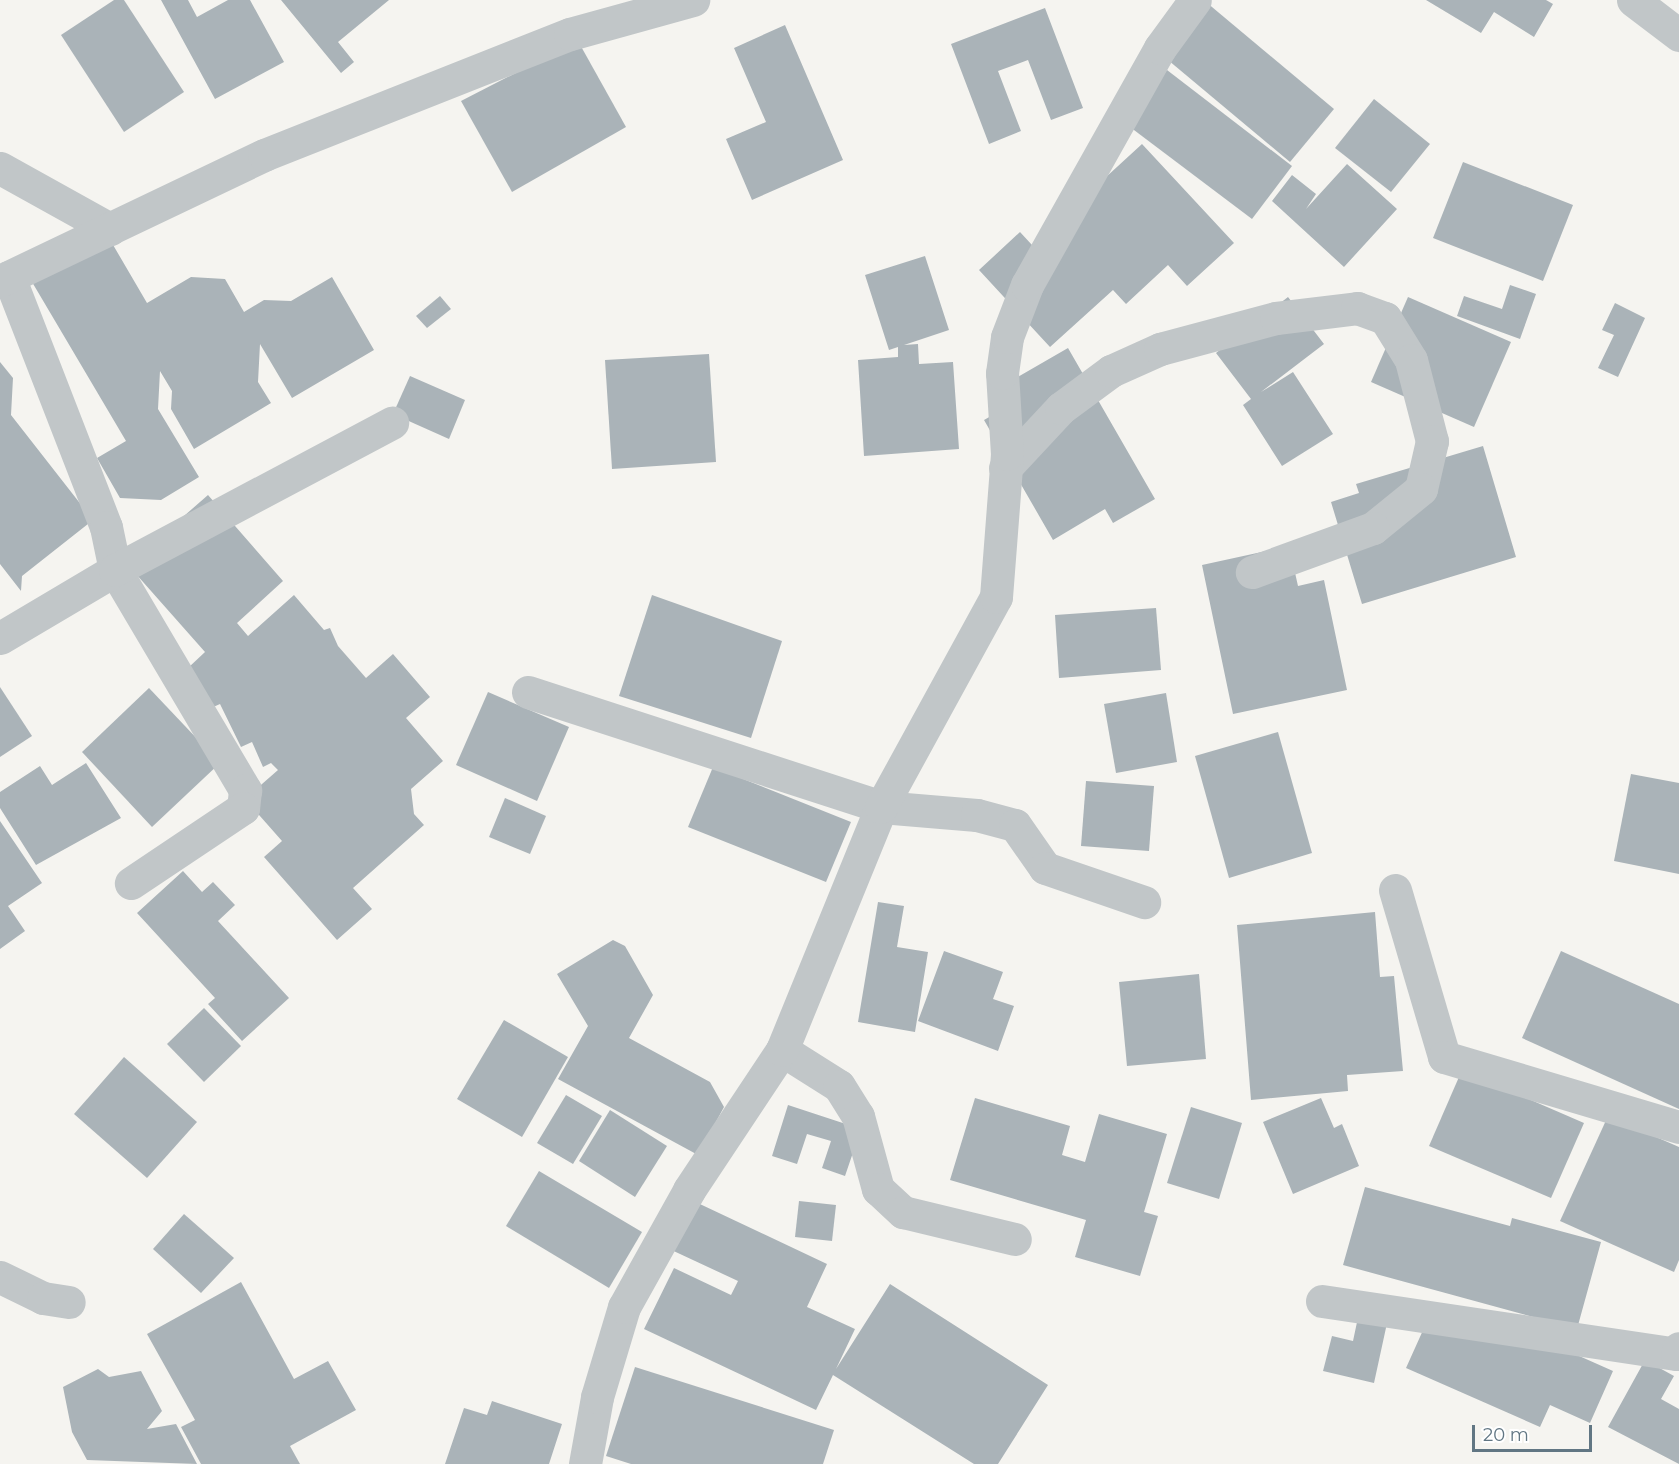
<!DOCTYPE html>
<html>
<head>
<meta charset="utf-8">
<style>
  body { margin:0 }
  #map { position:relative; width:1679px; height:1464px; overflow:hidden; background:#f5f4f0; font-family:Montserrat,sans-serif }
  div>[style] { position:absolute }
  .building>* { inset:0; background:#aab3b8 }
  .minor>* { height:33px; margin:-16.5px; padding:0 16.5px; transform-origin:16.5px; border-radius:16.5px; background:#c1c6c8 }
  .tertiary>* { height:33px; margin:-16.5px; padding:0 16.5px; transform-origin:16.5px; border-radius:16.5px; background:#c1c6c8 }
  span { translate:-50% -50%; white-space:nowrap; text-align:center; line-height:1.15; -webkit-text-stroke:6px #fff; paint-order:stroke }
  .scale { position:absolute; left:1472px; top:1425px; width:120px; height:27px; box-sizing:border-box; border:3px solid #617683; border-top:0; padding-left:8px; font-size:18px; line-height:21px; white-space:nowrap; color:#617683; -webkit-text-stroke:4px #fff; paint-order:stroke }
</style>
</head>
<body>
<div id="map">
  <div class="building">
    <div style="clip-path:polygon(114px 0,124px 0,184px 92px,124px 132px,61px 35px)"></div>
    <div style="clip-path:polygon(161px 0,188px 0,197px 17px,228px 0,250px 0,284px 62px,215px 99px)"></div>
    <div style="clip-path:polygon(281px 0,389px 0,338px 42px,354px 62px,341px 73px)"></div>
    <div style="clip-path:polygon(1426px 0,1546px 0,1553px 4px,1534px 37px,1494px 12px,1481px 33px)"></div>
    <div style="clip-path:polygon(1206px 2px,1334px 109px,1290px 162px,1162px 55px)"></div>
    <div style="clip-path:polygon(1045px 8px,1083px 108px,1051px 120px,1028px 60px,998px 71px,1021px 131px,989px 144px,951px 44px)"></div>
    <div style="clip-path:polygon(785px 25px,843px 160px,752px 200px,726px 139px,766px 122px,734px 48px)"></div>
    <div style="clip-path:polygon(578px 41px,626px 127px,512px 192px,461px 101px)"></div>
    <div style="clip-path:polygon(1167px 70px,1292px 166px,1252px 219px,1126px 124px)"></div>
    <div style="clip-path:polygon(1374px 99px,1430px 144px,1391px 192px,1335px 148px)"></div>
    <div style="clip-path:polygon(1142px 144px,1234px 243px,1187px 286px,1168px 265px,1126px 304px,1113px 290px,1050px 347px,979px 270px,1020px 232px,1032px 245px)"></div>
    <div style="clip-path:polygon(1463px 162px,1573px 205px,1543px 281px,1433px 238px)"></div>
    <div style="clip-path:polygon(1347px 164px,1397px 209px,1344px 267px,1272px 201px,1292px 175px,1316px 194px,1306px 209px)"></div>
    <div style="clip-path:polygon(109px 238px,147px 303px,191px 277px,225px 279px,244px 312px,264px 300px,291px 301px,332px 277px,374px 350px,292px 398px,260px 344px,258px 382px,271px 403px,194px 449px,171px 409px,172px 391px,160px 371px,158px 409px,199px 477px,161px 500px,120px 498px,97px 458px,126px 441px,32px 282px)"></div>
    <div style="clip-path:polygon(925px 256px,949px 330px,904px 345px,918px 344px,919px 364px,953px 362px,959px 449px,864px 456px,858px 360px,898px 357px,898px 347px,889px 350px,865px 275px)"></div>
    <div style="clip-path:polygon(1510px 285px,1536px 294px,1520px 339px,1457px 316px,1464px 296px,1502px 309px)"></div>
    <div style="clip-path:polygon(440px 296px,451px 309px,427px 328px,416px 316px)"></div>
    <div style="clip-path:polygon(1288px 297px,1324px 344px,1261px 392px,1293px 372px,1333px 434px,1282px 466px,1243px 405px,1251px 399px,1216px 353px)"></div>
    <div style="clip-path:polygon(1408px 297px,1511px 342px,1474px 427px,1371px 382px)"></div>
    <div style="clip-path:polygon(1615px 303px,1645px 318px,1618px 377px,1598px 368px,1614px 335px,1602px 330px)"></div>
    <div style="clip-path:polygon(1068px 348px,1155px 499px,1113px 523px,1105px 509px,1053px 540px,984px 420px,1007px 407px,997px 389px)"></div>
    <div style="clip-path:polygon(709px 354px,716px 462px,612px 469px,605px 360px)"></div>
    <div style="clip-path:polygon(0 362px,13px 378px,11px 415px,93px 520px,22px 576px,21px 591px,0 564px)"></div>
    <div style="clip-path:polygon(410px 376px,465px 400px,449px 439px,393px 414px)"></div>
    <div style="clip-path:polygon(1483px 446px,1516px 557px,1362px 604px,1331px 502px,1359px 493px,1356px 484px)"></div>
    <div style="clip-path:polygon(208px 495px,283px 581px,237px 623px,248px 636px,294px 595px,324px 630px,330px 628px,338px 646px,366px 678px,393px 654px,430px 697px,406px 718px,443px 761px,411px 789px,414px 814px,424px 825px,353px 888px,372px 909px,337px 940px,264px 857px,282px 841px,245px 799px,278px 770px,271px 763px,263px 767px,252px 742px,241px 747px,220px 704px,211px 708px,188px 668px,205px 652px,128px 565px)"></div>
    <div style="clip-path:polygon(1289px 546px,1298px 586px,1324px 580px,1347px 690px,1233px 714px,1202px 565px)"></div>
    <div style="clip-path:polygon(652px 595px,782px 641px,751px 738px,619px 696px)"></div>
    <div style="clip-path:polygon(1156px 608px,1161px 670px,1059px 678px,1055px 615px)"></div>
    <div style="clip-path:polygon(0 687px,32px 736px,0 757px)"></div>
    <div style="clip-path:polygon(149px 688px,220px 763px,152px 827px,82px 752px)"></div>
    <div style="clip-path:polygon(488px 692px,569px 727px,537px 801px,456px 765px)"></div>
    <div style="clip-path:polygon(1166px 693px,1177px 762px,1116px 773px,1104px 704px)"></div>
    <div style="clip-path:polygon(1278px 732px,1312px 853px,1229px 878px,1195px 756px)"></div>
    <div style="clip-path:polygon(86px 763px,121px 818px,36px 865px,0 808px,0 792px,40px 766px,52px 785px)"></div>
    <div style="clip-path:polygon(713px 767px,851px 822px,826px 882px,688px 827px)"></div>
    <div style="clip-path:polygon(1631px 774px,1679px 783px,1679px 874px,1614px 861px)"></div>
    <div style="clip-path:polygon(1086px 781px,1154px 786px,1149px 851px,1081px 846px)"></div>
    <div style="clip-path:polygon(505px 798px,546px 816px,530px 854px,489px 837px)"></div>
    <div style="clip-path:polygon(0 821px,42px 883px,8px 906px,25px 931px,0 949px)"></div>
    <div style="clip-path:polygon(183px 871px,202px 892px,213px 882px,235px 905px,218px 921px,289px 998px,242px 1041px,208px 1004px,215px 998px,137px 913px)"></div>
    <div style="clip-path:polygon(878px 902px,904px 906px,897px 947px,928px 952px,915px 1032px,858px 1022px)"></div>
    <div style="clip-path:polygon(1375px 912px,1380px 977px,1394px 976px,1403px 1071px,1347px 1075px,1348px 1091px,1251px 1100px,1237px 925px)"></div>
    <div style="clip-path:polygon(613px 940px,625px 946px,653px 995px,629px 1038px,710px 1082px,724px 1107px,698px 1155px,558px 1079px,588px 1026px,557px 974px)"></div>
    <div style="clip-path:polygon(944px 951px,1003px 972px,993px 999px,1014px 1006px,998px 1051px,918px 1021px)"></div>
    <div style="clip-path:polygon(1561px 951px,1679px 1004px,1679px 1109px,1522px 1038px)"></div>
    <div style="clip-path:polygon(1199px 974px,1206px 1059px,1127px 1066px,1119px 982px)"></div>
    <div style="clip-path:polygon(204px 1008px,241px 1046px,204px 1082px,167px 1044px)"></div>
    <div style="clip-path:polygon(504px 1020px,568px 1057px,522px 1137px,457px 1099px)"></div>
    <div style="clip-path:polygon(124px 1057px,197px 1122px,147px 1178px,74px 1114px)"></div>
    <div style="clip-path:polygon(1462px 1070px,1584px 1123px,1551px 1198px,1429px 1146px)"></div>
    <div style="clip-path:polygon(566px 1095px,602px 1116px,573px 1164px,537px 1143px)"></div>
    <div style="clip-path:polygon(975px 1098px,1070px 1126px,1062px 1155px,1085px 1162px,1099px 1114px,1167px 1134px,1144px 1212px,1158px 1216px,1140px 1276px,1075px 1257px,1086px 1220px,950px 1180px)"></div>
    <div style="clip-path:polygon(1321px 1098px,1334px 1128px,1342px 1124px,1359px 1166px,1293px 1194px,1263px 1122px)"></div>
    <div style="clip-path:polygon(788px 1105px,861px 1129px,845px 1176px,822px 1168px,831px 1141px,807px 1134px,797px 1164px,772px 1156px)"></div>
    <div style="clip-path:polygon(1191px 1107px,1242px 1123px,1219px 1199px,1167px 1183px)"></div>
    <div style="clip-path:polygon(610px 1110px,667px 1146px,635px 1197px,579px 1161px)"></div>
    <div style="clip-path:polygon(1608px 1116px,1679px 1147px,1679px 1260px,1674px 1272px,1560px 1221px)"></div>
    <div style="clip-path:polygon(539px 1171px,642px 1232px,609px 1288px,506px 1226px)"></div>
    <div style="clip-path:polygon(1365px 1187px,1510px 1226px,1512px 1218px,1601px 1242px,1577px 1329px,1343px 1265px)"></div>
    <div style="clip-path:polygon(685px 1197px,827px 1264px,807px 1307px,855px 1329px,836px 1369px,890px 1284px,1048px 1385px,998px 1464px,974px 1464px,833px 1375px,816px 1410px,644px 1329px,674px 1268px,731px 1295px,738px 1281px,650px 1240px)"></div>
    <div style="clip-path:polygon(799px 1201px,836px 1205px,832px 1241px,795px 1237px)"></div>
    <div style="clip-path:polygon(184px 1214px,234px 1258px,201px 1293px,153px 1249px)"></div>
    <div style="clip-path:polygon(241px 1282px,294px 1379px,328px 1361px,356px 1410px,290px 1446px,300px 1464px,201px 1464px,181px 1427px,195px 1420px,147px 1334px)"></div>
    <div style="clip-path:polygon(1360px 1308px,1389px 1314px,1374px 1383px,1323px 1371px,1332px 1336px,1353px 1341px)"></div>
    <div style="clip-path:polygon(1433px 1308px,1516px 1328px,1613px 1371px,1590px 1423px,1550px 1405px,1540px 1427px,1406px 1368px)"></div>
    <div style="clip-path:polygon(1645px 1360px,1674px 1376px,1661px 1399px,1679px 1409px,1679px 1464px,1608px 1427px)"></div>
    <div style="clip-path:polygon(635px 1367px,834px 1430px,823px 1464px,631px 1464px,606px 1456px)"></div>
    <div style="clip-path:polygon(98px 1369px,109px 1377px,141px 1371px,162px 1411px,147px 1429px,176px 1424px,197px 1464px,87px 1460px,72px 1432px,63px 1387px)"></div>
    <div style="clip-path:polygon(492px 1401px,562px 1424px,549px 1464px,445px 1464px,464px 1408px,487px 1415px)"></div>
  </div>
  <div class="minor">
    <div style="left:1633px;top:0;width:58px;rotate:37.3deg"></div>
    <div style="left:0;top:168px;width:126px;rotate:29deg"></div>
    <div style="left:9px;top:277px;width:268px;rotate:68.8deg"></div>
    <div style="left:106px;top:527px;width:44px;rotate:78.2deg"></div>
    <div style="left:115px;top:570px;width:256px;rotate:59.4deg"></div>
    <div style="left:245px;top:790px;width:18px;rotate:96deg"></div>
    <div style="left:243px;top:808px;width:135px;rotate:146.2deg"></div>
    <div style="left:1005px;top:468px;width:82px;rotate:-47deg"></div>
    <div style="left:1061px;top:408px;width:62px;rotate:-36.5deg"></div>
    <div style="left:1111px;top:371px;width:54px;rotate:-24.2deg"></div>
    <div style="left:1160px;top:349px;width:120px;rotate:-15deg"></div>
    <div style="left:1276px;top:318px;width:82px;rotate:-7deg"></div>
    <div style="left:1357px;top:308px;width:30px;rotate:20deg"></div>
    <div style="left:1385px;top:318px;width:49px;rotate:58.2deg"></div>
    <div style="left:1411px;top:360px;width:84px;rotate:75.5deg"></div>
    <div style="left:1432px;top:441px;width:49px;rotate:102.9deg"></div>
    <div style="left:1421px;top:489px;width:62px;rotate:140.9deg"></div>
    <div style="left:1373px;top:528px;width:129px;rotate:160deg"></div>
    <div style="left:0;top:638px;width:134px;rotate:-30.6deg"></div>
    <div style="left:115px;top:570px;width:314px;rotate:-28deg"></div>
    <div style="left:528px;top:692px;width:371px;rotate:18deg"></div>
    <div style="left:881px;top:807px;width:96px;rotate:4.8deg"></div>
    <div style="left:977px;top:815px;width:39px;rotate:15deg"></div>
    <div style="left:1015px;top:825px;width:52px;rotate:55.1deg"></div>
    <div style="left:1045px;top:868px;width:105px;rotate:19deg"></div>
    <div style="left:1395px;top:890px;width:174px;rotate:73.6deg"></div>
    <div style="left:1444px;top:1057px;width:245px;rotate:16.6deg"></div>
    <div style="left:782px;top:1050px;width:67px;rotate:32.3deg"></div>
    <div style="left:839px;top:1086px;width:36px;rotate:58deg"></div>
    <div style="left:858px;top:1116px;width:76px;rotate:74.7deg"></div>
    <div style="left:878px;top:1189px;width:34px;rotate:43deg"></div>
    <div style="left:903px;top:1212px;width:115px;rotate:13.6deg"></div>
    <div style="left:0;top:1277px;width:48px;rotate:26deg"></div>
    <div style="left:43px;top:1298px;width:26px;rotate:9deg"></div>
    <div style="left:1322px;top:1301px;width:359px;rotate:8.5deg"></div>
    <div style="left:1677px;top:1354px;width:6px;rotate:-72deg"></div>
    <div style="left:585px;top:1464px;width:68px;rotate:-79.8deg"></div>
    <div style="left:597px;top:1397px;width:94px;rotate:-73.3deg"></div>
    <div style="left:624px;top:1307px;width:134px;rotate:-60.9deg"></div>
    <div style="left:689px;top:1190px;width:168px;rotate:-56.4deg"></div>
    <div style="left:782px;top:1050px;width:262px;rotate:-67.8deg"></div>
    <div style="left:881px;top:807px;width:239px;rotate:-61.3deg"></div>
    <div style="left:996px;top:597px;width:143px;rotate:-85.6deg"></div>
    <div style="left:1007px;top:454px;width:81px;rotate:-93.5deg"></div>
    <div style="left:1002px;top:373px;width:36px;rotate:-82deg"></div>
    <div style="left:1007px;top:337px;width:56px;rotate:-69deg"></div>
    <div style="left:1027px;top:285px;width:272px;rotate:-60.7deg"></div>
    <div style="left:1160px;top:48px;width:59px;rotate:-53.9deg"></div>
  </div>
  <div class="tertiary">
    <div style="left:0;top:281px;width:293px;rotate:-25.5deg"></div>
    <div style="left:264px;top:155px;width:329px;rotate:-21.6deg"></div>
    <div style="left:570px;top:34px;width:128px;rotate:-15.5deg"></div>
  </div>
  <div class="scale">20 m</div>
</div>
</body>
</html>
